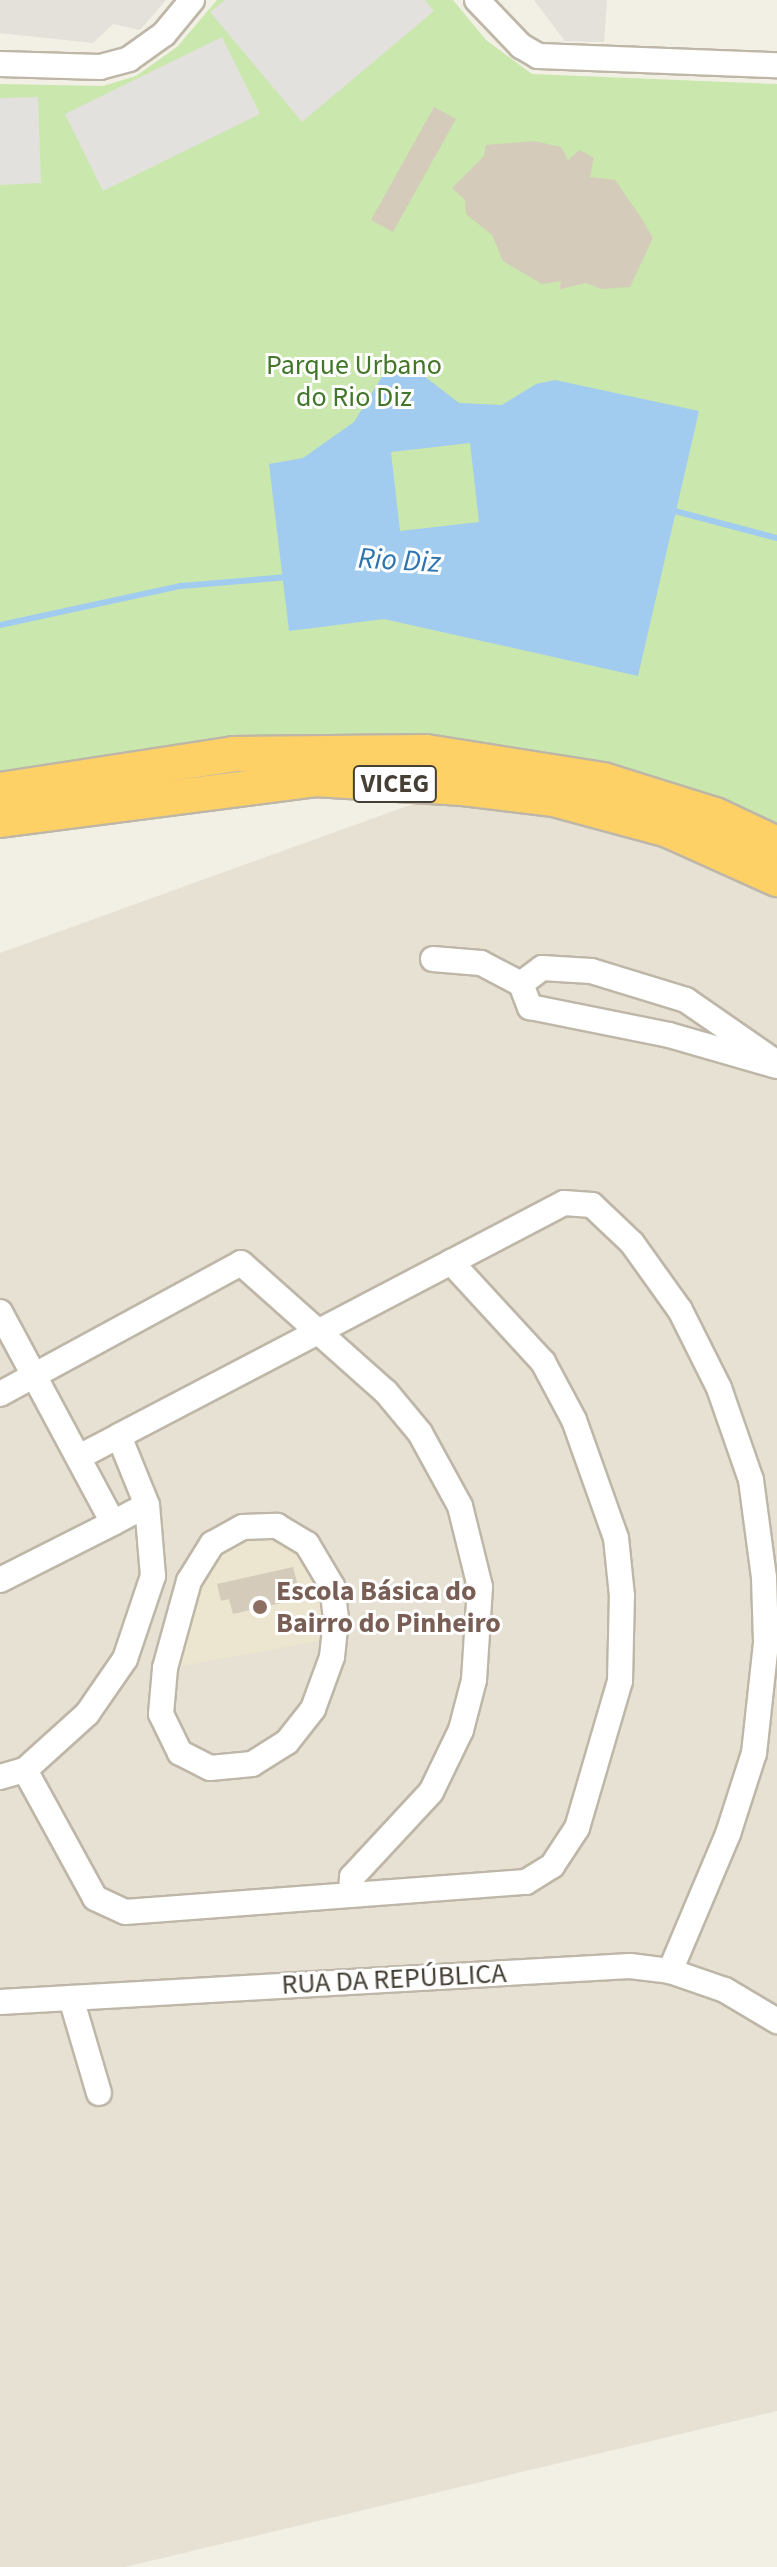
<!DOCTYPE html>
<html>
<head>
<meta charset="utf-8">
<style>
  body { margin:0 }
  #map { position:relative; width:777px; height:2567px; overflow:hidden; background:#f2efe5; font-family:"Source Sans 3",sans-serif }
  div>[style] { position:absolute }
  .residential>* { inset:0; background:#e6e1d3 }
  .industrial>* { inset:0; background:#e4e0da }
  .education>* { inset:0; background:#ece5cf }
  .green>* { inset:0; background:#cae7ad }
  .parking>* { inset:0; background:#e3e1dd }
  .water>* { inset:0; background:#a1ccf0 }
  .stream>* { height:6px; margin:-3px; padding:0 3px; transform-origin:3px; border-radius:3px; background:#a1ccf0 }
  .building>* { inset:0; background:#d4cbba }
  .roads { filter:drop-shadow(2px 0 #beb7a8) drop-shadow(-2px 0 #beb7a8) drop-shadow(0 2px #beb7a8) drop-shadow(0 -2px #beb7a8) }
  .minor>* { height:24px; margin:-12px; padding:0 12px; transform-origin:12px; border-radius:12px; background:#fff }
  .highway>* { height:34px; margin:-17px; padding:0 17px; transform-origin:17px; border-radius:17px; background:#fdd165 }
  .dots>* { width:22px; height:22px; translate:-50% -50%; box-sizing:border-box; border:4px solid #fff; border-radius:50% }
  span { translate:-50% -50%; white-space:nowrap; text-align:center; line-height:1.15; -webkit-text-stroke:6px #fff; paint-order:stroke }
  .shield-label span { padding:2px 6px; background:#fff; border:2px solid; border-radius:6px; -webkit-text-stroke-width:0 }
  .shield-label { font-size:26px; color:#453f35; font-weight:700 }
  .park-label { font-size:28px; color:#427628 }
  .education-label { font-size:28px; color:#785e54; font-weight:700 }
  .left { translate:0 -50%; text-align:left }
  .street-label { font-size:28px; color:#453f35 }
  .water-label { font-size:30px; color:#2e74b0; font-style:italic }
</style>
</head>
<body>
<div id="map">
  <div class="residential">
    <div style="clip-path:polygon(460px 787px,777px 880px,777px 2411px,125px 2567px,0 2567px,0 953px)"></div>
  </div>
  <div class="industrial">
    <div style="clip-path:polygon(0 0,166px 0,140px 30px,113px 24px,93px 43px,0 33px)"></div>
    <div style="clip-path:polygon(534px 0,607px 0,604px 42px,565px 41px)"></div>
  </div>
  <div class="education">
    <div style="clip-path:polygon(260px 1538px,298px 1551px,309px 1563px,323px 1597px,325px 1640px,177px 1667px,205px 1575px,223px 1548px)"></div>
  </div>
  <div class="green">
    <div style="clip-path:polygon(217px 0,453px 0,486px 40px,532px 74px,777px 84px,777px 824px,721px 799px,607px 763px,427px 735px,232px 736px,0 772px,0 84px,103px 86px,136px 76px,177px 47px)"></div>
  </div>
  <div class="parking">
    <div style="clip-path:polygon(225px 0,425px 0,434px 11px,302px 122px,210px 12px)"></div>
    <div style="clip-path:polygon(222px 37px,260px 114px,103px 191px,65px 114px)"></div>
    <div style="clip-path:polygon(38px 97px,41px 183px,0 185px,0 98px)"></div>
  </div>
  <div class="water">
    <div style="clip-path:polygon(evenodd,415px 369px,459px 403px,502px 405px,536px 384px,555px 380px,699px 411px,638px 676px,384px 619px,289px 631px,269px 464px,303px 458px,354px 422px,383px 375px,415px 369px,470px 443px,479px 522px,400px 531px,391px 452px,470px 443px)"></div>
  </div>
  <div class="stream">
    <div style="left:671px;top:510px;width:110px;rotate:14.8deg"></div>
    <div style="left:0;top:625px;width:185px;rotate:-12.2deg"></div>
    <div style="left:181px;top:586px;width:107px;rotate:-4.8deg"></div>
  </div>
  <div class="building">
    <div style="clip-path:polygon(434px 107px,456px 119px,393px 232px,371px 220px)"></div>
    <div style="clip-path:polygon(534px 141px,561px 147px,568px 160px,580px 150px,594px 158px,590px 177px,615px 180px,640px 216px,653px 238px,630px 287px,601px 289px,586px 283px,560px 289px,561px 281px,542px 284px,503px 261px,492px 235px,466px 214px,465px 200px,452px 188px,484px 156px,486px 145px)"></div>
    <div style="clip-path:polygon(293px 1567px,298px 1586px,287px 1588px,290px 1601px,233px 1614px,229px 1599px,221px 1601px,217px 1584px)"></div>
  </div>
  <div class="roads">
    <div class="minor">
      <div style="left:477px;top:0;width:64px;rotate:46.3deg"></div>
      <div style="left:521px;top:46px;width:20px;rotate:30deg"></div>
      <div style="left:538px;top:56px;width:239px;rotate:2.2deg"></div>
      <div style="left:0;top:64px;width:100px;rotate:1.7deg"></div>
      <div style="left:100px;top:67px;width:30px;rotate:-15deg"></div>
      <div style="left:129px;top:59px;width:43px;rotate:-35.5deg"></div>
      <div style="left:164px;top:34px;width:44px;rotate:-50.5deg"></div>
      <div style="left:433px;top:959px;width:48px;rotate:4.8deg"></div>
      <div style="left:481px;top:963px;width:45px;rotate:27.7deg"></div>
      <div style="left:777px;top:1063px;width:111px;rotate:-145.3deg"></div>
      <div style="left:686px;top:1000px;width:99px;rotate:-163deg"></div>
      <div style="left:591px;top:971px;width:49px;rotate:-176.5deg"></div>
      <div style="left:542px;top:968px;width:26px;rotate:143deg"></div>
      <div style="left:521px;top:984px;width:25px;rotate:69deg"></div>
      <div style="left:530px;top:1007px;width:142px;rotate:11.4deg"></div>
      <div style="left:669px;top:1035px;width:112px;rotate:16deg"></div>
      <div style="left:0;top:1312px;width:239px;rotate:61.8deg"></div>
      <div style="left:113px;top:1523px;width:38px;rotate:-28deg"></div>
      <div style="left:0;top:1394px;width:274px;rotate:-28.5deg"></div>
      <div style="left:241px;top:1263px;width:194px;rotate:41.7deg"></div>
      <div style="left:386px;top:1392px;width:53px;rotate:50.3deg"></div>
      <div style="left:420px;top:1433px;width:83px;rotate:61.3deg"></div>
      <div style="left:460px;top:1506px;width:83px;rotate:76.1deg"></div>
      <div style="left:480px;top:1587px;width:93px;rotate:93.7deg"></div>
      <div style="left:474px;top:1680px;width:52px;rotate:104.6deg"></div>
      <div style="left:461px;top:1730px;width:69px;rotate:115.8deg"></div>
      <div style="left:431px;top:1792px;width:116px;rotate:132.9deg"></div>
      <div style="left:352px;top:1877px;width:18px;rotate:93deg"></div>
      <div style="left:119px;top:1436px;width:502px;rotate:-27.64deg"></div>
      <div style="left:564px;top:1203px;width:28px;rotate:4deg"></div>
      <div style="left:592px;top:1205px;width:55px;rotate:43.5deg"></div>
      <div style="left:632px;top:1243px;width:82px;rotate:54.4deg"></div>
      <div style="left:680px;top:1310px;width:87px;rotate:63.4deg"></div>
      <div style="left:719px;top:1388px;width:97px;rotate:70.8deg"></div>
      <div style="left:751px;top:1480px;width:99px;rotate:82.4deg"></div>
      <div style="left:764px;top:1578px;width:65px;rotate:88.2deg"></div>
      <div style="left:766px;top:1643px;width:111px;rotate:96.2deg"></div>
      <div style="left:754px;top:1753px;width:85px;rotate:107.8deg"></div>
      <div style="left:728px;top:1834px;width:149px;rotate:112.9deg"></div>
      <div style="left:277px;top:1526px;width:35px;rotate:31deg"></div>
      <div style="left:307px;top:1544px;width:49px;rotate:59.2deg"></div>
      <div style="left:332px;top:1586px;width:33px;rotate:83deg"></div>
      <div style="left:336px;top:1619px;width:38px;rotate:96deg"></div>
      <div style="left:332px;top:1657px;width:55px;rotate:110.1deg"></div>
      <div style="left:313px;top:1709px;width:42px;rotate:128.2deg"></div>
      <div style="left:287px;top:1742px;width:41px;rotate:147.8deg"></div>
      <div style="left:252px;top:1764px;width:42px;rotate:174.6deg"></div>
      <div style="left:210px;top:1768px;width:34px;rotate:-153deg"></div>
      <div style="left:180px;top:1753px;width:43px;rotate:-116deg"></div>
      <div style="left:161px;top:1714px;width:46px;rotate:-85deg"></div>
      <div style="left:165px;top:1668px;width:90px;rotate:-74.6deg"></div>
      <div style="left:189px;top:1581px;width:44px;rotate:-58.1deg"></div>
      <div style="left:212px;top:1544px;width:35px;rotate:-29deg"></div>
      <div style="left:243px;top:1527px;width:34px;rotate:-2deg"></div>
      <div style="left:0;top:1580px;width:127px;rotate:-26.8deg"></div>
      <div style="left:25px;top:1770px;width:146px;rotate:61.3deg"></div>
      <div style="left:95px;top:1898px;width:33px;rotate:25deg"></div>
      <div style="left:125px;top:1912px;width:402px;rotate:-4.3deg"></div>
      <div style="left:526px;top:1882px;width:31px;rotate:-32deg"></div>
      <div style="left:552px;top:1866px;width:45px;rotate:-56.7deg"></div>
      <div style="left:577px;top:1828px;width:153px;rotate:-73.7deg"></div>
      <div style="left:620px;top:1681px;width:85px;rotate:-88.7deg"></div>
      <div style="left:622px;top:1596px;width:58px;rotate:-95.9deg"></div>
      <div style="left:616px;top:1538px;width:125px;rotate:-109.6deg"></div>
      <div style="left:574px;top:1420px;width:66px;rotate:-118.1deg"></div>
      <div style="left:543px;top:1362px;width:136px;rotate:-132.6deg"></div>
      <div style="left:0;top:1777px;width:26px;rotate:-16deg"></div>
      <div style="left:25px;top:1770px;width:84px;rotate:-42.1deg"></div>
      <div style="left:87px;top:1714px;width:67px;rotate:-55.4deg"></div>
      <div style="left:125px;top:1659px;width:88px;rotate:-71.4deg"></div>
      <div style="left:153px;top:1576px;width:71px;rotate:-94.8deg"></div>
      <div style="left:147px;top:1505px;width:74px;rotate:-112.1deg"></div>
      <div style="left:119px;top:1436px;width:45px;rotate:152.3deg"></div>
      <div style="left:71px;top:1998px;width:99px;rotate:73.6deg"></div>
      <div style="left:0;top:2002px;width:631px;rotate:-3.27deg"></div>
      <div style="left:630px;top:1966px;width:40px;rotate:7.1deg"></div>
      <div style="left:670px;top:1971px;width:58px;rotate:19.1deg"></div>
      <div style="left:725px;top:1990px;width:61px;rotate:30.8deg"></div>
    </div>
    <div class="highway">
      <div style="left:0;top:790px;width:237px;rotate:-8.7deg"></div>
      <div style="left:234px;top:754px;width:192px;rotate:-0.6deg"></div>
      <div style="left:426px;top:752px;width:179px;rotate:9deg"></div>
      <div style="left:603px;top:780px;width:117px;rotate:17.4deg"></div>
      <div style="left:715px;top:815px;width:68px;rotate:25.1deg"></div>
      <div style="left:0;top:820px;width:318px;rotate:-7.4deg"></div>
      <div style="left:315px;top:779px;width:148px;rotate:3.5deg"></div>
      <div style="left:463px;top:788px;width:92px;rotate:6.9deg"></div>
      <div style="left:554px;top:799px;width:118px;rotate:15.2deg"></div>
      <div style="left:668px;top:830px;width:120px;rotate:24.2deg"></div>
    </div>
  </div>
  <div class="dots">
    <div style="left:260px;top:1607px;background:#8d6e63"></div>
  </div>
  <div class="shield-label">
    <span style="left:395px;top:784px">VICEG</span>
  </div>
  <div class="park-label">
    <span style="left:354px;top:381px">Parque Urbano<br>do Rio Diz</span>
  </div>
  <div class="education-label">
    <span class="left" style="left:276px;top:1607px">Escola Básica do<br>Bairro do Pinheiro</span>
  </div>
  <div class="street-label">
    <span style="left:394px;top:1979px;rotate:-3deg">RUA DA REPÚBLICA</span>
  </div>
  <div class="water-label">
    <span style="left:399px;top:561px;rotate:3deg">Rio Diz</span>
  </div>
</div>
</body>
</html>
